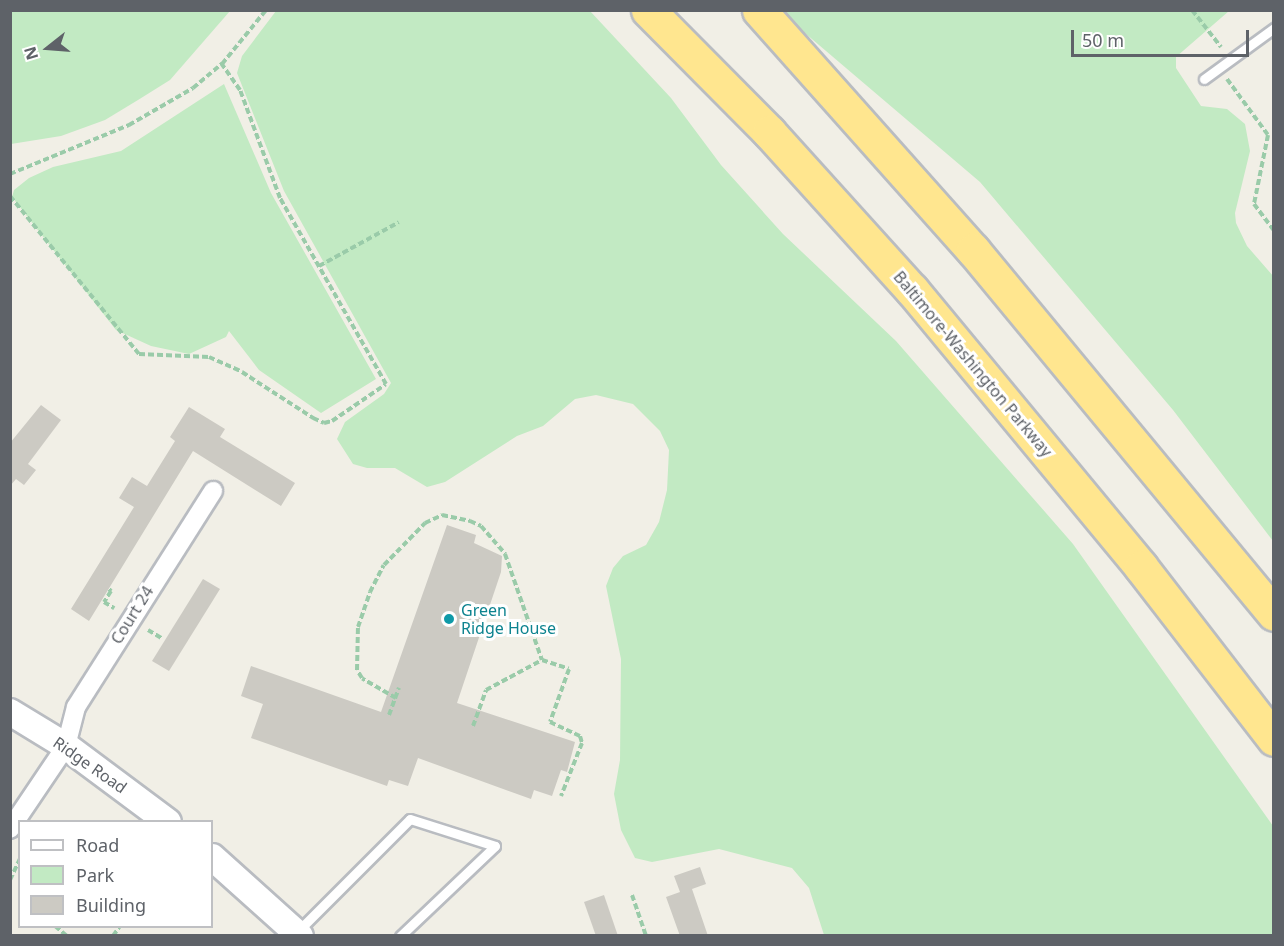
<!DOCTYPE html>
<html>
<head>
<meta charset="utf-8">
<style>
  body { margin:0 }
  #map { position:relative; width:1284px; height:946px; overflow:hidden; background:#f1efe6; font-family:"Noto Sans",sans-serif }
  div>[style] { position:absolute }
  .green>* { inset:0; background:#c2eac3 }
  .building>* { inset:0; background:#cccac3 }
  .path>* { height:4px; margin-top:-2px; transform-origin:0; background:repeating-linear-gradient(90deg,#9acba9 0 6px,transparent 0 9px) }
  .roads { filter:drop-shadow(2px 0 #b9bcc1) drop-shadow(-2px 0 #b9bcc1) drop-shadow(0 2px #b9bcc1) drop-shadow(0 -2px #b9bcc1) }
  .lane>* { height:9px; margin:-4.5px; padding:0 4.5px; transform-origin:4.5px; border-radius:4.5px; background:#fff }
  .street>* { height:18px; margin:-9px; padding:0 9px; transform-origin:9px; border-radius:9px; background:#fff }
  .secondary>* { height:26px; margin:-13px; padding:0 13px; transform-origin:13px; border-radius:13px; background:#fff }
  .highway>* { height:33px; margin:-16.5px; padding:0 16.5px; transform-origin:16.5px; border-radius:16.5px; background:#ffe68f }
  .dots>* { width:16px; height:16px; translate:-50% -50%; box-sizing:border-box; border:3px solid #fff; border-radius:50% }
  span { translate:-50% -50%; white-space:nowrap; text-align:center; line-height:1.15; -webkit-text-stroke:6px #fff; paint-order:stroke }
  .street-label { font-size:16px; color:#5e6268 }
  .culture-label { font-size:16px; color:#0d838f }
  .left { translate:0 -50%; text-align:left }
  .frame { position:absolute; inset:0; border:12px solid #5e6268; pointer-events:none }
  .legend { position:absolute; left:18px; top:820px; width:195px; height:108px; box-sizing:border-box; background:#fff; border:2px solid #bfc0c3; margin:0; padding:8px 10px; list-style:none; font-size:18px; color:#5e6268 }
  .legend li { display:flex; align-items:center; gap:12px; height:30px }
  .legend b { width:30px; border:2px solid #bfc0c3 }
  .north { position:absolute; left:18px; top:18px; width:60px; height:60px; -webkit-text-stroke:4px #fff; paint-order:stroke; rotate:253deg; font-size:16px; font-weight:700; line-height:24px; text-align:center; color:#5e6268 }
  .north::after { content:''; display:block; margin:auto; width:21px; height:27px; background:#5e6268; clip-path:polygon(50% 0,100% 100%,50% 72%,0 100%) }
  .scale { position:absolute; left:1071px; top:30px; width:178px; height:27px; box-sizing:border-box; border:3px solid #5e6268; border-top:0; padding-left:8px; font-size:18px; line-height:21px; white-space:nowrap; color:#5e6268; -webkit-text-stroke:4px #fff; paint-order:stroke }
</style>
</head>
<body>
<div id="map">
  <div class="green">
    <div style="clip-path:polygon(11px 10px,230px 10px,230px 11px,170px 80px,138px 100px,105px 120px,61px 136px,11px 144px)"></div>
    <div style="clip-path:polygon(276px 11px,590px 11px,671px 98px,721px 165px,783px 234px,896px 341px,1073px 544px,1273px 826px,1273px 935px,824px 935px,809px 888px,792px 868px,719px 849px,652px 862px,635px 858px,621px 830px,614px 794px,620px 760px,621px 659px,606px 586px,613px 568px,623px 556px,646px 545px,659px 522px,667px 490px,669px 450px,660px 431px,633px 404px,596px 395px,575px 399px,543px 426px,517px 436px,445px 482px,427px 487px,395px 468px,367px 468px,353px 464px,337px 439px,345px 422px,384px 394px,391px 383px,284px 191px,237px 73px,242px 56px)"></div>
    <div style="clip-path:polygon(779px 11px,1229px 11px,1176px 57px,1176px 68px,1201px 106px,1227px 109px,1245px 124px,1250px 151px,1235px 213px,1236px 223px,1247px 246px,1273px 276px,1273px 541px,1173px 410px,980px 182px)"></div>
    <div style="clip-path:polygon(224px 84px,271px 193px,376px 379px,321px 413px,259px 370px,229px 331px,226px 337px,189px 354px,151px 346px,116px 330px,12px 197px,14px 190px,29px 178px,53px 167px,121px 151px)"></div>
  </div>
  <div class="building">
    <div style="clip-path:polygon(41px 405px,61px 420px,28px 464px,36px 470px,24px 485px,16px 479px,10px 486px,10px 443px)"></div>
    <div style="clip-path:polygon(189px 407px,225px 429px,220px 437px,295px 483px,281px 506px,193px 451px,89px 621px,71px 609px,134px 507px,119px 498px,132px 477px,147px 486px,175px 441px,170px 437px)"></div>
    <div style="clip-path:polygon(447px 525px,476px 535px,474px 543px,502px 556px,501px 572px,457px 703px,575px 742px,567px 772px,561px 770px,552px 796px,534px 790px,531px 799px,418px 758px,408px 786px,389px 780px,387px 786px,251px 738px,263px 704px,241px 696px,251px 666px,381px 712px)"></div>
    <div style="clip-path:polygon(203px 579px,220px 589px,169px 671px,152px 661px)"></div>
    <div style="clip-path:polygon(700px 867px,706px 884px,692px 889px,708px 936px,680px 936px,666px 897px,680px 892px,674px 876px)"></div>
    <div style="clip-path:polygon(604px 895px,618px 936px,596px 936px,584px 902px)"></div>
  </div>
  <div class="path">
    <div style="left:1192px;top:10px;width:47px;rotate:51.9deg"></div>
    <div style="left:1227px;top:79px;width:69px;rotate:53.8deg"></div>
    <div style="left:1268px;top:135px;width:70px;rotate:101.5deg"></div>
    <div style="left:1254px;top:204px;width:34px;rotate:53deg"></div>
    <div style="left:10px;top:174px;width:129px;rotate:-22.4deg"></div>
    <div style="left:129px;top:125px;width:74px;rotate:-30deg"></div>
    <div style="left:193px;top:88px;width:38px;rotate:-40deg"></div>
    <div style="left:222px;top:64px;width:70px;rotate:-50.8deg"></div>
    <div style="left:10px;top:196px;width:204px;rotate:50.8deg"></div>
    <div style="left:139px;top:354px;width:70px;rotate:2.5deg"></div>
    <div style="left:209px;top:357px;width:36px;rotate:24deg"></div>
    <div style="left:242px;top:372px;width:85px;rotate:32.9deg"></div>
    <div style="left:313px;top:418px;width:12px;rotate:24deg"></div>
    <div style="left:324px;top:423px;width:8px;rotate:-14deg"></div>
    <div style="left:332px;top:421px;width:65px;rotate:-34.4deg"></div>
    <div style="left:386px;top:384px;width:214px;rotate:-119.7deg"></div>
    <div style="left:280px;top:198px;width:115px;rotate:-110.3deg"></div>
    <div style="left:240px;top:90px;width:32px;rotate:-125deg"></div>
    <div style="left:319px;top:266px;width:91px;rotate:-28.8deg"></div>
    <div style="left:109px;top:589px;width:3px;rotate:45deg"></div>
    <div style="left:111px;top:591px;width:13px;rotate:122deg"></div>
    <div style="left:104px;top:602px;width:12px;rotate:31deg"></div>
    <div style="left:148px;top:630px;width:17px;rotate:31deg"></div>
    <div style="left:396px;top:698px;width:39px;rotate:-150deg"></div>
    <div style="left:362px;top:678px;width:9px;rotate:-122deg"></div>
    <div style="left:357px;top:670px;width:43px;rotate:-88.7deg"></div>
    <div style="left:358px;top:627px;width:37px;rotate:-71deg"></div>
    <div style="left:370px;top:592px;width:30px;rotate:-63deg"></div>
    <div style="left:384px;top:565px;width:59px;rotate:-45.7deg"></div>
    <div style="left:425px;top:523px;width:19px;rotate:-25deg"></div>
    <div style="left:442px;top:515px;width:29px;rotate:12deg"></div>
    <div style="left:470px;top:521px;width:12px;rotate:24deg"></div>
    <div style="left:481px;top:526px;width:37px;rotate:49deg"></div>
    <div style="left:505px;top:554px;width:112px;rotate:70.8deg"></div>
    <div style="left:542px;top:660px;width:28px;rotate:18deg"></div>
    <div style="left:569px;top:669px;width:56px;rotate:109.7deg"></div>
    <div style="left:550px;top:722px;width:33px;rotate:25deg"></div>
    <div style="left:580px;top:736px;width:7px;rotate:74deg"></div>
    <div style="left:582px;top:743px;width:57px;rotate:111.6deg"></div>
    <div style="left:389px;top:715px;width:29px;rotate:-70deg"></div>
    <div style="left:473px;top:726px;width:38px;rotate:-70deg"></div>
    <div style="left:486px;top:690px;width:64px;rotate:-28.2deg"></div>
    <div style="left:10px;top:880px;width:23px;rotate:-65deg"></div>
    <div style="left:632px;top:895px;width:43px;rotate:71.1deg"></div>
    <div style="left:55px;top:926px;width:16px;rotate:40deg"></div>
    <div style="left:113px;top:936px;width:12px;rotate:-55deg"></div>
  </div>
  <div class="roads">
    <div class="lane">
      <div style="left:1204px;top:79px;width:87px;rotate:-36.1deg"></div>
      <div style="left:298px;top:931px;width:158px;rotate:-45deg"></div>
      <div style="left:410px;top:819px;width:89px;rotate:17.6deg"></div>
      <div style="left:495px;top:846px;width:131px;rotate:136.5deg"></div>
    </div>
    <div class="street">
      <div style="left:10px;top:829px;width:100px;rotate:-56deg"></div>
      <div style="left:66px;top:746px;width:40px;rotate:-75.6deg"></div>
      <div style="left:76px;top:707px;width:256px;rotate:-57.6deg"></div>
    </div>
    <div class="secondary">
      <div style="left:10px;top:712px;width:66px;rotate:31.3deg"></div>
      <div style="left:66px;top:746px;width:127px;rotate:36.7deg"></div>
      <div style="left:212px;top:857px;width:118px;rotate:41.9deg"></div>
    </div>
    <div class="highway">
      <div style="left:648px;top:10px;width:172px;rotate:45.2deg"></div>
      <div style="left:769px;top:132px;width:213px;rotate:47.9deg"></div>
      <div style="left:912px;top:290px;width:359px;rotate:50.4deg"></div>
      <div style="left:1141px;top:567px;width:217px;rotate:52.3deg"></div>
      <div style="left:759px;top:10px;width:322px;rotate:48.3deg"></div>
      <div style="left:973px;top:250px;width:472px;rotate:50.4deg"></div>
    </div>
  </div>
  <div class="dots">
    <div style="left:449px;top:619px;background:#0f9aa8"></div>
  </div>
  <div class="street-label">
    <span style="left:973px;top:364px;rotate:50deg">Baltimore-Washington Parkway</span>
    <span style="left:132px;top:615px;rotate:-58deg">Court 24</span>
    <span style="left:90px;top:765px;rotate:35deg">Ridge Road</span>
  </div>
  <div class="culture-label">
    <span class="left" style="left:461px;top:619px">Green<br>Ridge House</span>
  </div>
  <div class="frame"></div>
  <ul class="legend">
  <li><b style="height:8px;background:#fff"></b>Road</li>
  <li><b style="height:16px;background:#c2eac3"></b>Park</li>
  <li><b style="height:16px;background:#cccac3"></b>Building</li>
  </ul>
  <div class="north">N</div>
  <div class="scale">50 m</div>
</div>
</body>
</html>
